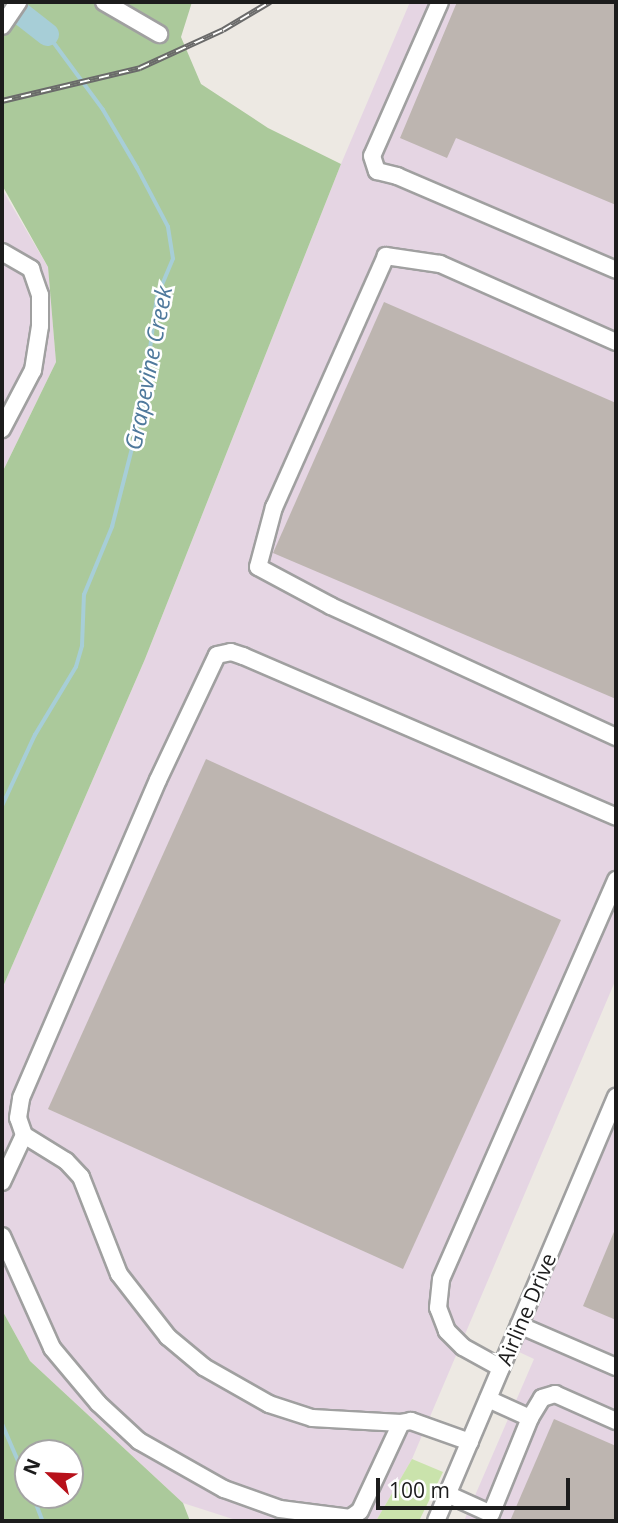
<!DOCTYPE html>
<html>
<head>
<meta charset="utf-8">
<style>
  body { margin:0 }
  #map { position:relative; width:618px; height:1523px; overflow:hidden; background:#ede9e3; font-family:"Open Sans",sans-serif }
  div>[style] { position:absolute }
  .industrial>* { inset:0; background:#e5d5e3 }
  .grass>* { inset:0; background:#cae3ac }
  .forest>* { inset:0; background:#abc99b }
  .stream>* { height:3.5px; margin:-1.75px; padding:0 1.75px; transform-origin:1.75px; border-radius:1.75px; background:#a7ced7 }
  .river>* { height:23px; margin:-11.5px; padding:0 11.5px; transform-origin:11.5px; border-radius:11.5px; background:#a7ced7 }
  .building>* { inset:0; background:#bdb5b0 }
  .roads { filter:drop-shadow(2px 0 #a0a0a0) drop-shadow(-2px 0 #a0a0a0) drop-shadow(0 2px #a0a0a0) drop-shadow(0 -2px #a0a0a0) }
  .minor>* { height:16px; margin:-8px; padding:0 8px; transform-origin:8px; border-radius:8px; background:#fff }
  .rail>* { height:6px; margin-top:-3px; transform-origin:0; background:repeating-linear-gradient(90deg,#fff 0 10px,#6a6a6a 0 20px); box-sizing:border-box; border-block:2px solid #6a6a6a }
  span { translate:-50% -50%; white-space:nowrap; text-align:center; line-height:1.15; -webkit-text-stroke:5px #fff; paint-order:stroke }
  .street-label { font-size:21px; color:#1c1c1c }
  .water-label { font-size:23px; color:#4f799c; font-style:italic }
  .frame { position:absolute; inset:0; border:4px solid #1c1c1c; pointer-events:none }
  .north { position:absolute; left:14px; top:1439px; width:70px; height:70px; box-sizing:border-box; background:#fff; border:2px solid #a4a4a4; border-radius:50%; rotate:293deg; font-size:19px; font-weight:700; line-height:28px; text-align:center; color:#1c1c1c }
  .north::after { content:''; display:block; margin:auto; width:24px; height:32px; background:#b7111a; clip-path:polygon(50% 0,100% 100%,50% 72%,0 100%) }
  .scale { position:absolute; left:376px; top:1478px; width:194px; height:32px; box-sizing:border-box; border:4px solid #1c1c1c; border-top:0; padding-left:9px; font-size:21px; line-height:24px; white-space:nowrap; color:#1c1c1c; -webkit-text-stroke:5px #fff; paint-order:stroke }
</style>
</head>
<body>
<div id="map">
  <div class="industrial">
    <div style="clip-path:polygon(410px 2px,616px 2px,616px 979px,412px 1459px,376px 1521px,239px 1521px,183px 1503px,30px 1361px,2px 1310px,2px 989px,145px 659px,341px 164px)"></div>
    <div style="clip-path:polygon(2px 189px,48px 267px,56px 362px,2px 473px)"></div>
    <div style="clip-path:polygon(616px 1122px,616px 1521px,464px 1521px,534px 1359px,519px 1352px)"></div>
  </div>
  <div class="grass">
    <div style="clip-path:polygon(412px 1459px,443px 1472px,419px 1521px,376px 1521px)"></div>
  </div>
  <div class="forest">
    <div style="clip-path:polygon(2px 2px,192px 2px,181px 37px,201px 84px,268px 128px,341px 164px,145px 659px,2px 989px,2px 473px,56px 362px,48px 267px,2px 185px)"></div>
    <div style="clip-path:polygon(evenodd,2px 1310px,30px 1361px,183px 1503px,190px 1521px,2px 1521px,2px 1310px,28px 1453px,70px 1453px,70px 1495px,28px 1495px,28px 1453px)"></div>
  </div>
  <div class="stream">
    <div style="left:2px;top:806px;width:78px;rotate:-65.1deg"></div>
    <div style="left:35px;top:735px;width:79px;rotate:-58.9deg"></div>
    <div style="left:76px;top:667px;width:22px;rotate:-74deg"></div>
    <div style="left:82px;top:646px;width:51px;rotate:-87.8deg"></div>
    <div style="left:84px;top:595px;width:74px;rotate:-67.6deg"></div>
    <div style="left:112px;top:527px;width:122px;rotate:-75.7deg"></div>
    <div style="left:142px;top:409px;width:113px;rotate:-82.4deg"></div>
    <div style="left:157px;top:297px;width:41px;rotate:-67.2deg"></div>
    <div style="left:173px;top:259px;width:32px;rotate:-99deg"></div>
    <div style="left:168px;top:227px;width:67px;rotate:-117.7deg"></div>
    <div style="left:137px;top:168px;width:67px;rotate:-120.4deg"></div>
    <div style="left:103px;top:110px;width:94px;rotate:-126.4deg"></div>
    <div style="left:2px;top:1423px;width:65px;rotate:66.6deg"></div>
    <div style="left:33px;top:1495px;width:28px;rotate:69deg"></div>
  </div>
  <div class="river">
    <div style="left:6px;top:2px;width:52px;rotate:38deg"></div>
  </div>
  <div class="building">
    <div style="clip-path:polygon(457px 2px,616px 2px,616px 205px,456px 138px,447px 158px,400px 138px)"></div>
    <div style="clip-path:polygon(384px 302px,616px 403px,616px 699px,273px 553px)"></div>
    <div style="clip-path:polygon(206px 759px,561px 920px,403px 1269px,48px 1109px)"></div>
    <div style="clip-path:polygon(616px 1227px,616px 1320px,583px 1306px)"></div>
    <div style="clip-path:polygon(554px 1419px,616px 1446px,616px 1521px,510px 1521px)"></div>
  </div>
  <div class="roads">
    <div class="minor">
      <div style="left:104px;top:2px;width:64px;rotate:30.2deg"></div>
      <div style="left:440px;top:2px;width:168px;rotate:113.8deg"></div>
      <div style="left:372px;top:156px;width:16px;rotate:72deg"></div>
      <div style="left:377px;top:171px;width:21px;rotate:14deg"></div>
      <div style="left:397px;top:176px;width:238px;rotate:23.2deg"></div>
      <div style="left:2px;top:26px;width:29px;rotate:-56deg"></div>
      <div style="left:2px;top:252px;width:34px;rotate:30deg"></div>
      <div style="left:31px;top:269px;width:28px;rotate:71deg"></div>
      <div style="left:40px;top:295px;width:31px;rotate:90deg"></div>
      <div style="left:40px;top:326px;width:45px;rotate:99deg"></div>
      <div style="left:33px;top:370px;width:67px;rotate:117.7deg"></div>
      <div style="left:616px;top:342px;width:193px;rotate:-156.1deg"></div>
      <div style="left:440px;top:264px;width:55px;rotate:-171.6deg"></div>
      <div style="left:386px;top:256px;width:275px;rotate:114deg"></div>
      <div style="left:274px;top:507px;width:62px;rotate:104.9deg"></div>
      <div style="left:258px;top:567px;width:83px;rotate:28.1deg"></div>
      <div style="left:331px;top:606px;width:314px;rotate:24.7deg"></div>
      <div style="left:2px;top:1182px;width:52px;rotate:-64.9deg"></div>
      <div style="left:2px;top:1236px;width:123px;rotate:65.9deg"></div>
      <div style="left:52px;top:1348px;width:72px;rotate:50.1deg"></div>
      <div style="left:98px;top:1403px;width:56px;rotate:42.8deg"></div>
      <div style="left:139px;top:1441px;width:98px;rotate:29.5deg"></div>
      <div style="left:224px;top:1489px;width:59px;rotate:19.7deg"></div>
      <div style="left:280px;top:1509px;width:71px;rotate:7.3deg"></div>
      <div style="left:350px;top:1518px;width:12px;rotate:-35deg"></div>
      <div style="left:360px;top:1511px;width:97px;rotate:-65deg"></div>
      <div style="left:519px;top:1325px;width:106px;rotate:23.4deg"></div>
      <div style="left:501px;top:1368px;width:43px;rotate:-151.1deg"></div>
      <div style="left:463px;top:1347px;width:23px;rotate:-135deg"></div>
      <div style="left:447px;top:1331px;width:25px;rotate:-111deg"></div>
      <div style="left:438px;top:1308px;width:29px;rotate:-84deg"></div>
      <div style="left:441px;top:1279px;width:436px;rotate:-66.3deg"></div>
      <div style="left:530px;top:1418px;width:23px;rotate:-59deg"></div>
      <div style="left:542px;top:1398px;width:14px;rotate:-17deg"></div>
      <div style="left:555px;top:1394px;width:67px;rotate:23.9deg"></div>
      <div style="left:470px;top:1442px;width:63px;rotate:-160.4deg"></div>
      <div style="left:411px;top:1421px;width:10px;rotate:169deg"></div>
      <div style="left:401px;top:1423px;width:89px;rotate:-176.8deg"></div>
      <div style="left:312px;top:1418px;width:45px;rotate:-162deg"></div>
      <div style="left:269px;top:1404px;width:75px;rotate:-150.4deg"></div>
      <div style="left:204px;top:1367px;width:47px;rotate:-140.2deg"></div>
      <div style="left:168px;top:1337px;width:80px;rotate:-127.9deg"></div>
      <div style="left:119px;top:1274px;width:104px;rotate:-111.4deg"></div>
      <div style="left:81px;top:1177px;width:22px;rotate:-133deg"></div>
      <div style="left:66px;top:1161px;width:49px;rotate:-148.2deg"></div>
      <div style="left:24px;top:1135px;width:18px;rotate:-109deg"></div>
      <div style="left:18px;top:1118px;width:20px;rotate:-81deg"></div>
      <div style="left:21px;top:1098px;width:346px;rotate:-66.7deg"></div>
      <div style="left:158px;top:780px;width:138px;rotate:-64.7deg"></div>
      <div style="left:217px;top:655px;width:14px;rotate:-12deg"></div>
      <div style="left:231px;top:652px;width:13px;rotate:18deg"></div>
      <div style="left:243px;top:656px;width:406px;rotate:23.3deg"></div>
      <div style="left:447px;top:1494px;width:48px;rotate:24.4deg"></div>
      <div style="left:491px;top:1514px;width:104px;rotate:-67.9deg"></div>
      <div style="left:530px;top:1418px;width:46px;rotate:-155.7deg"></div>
      <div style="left:436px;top:1521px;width:461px;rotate:-67deg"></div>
    </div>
  </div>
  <div class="rail">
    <div style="left:2px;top:101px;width:142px;rotate:-13.4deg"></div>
    <div style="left:140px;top:68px;width:91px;rotate:-24.6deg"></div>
    <div style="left:223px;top:30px;width:55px;rotate:-30.8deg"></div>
  </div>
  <div class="street-label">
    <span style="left:526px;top:1309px;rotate:-67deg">Airline Drive</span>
  </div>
  <div class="water-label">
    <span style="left:148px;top:368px;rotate:-79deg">Grapevine Creek</span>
  </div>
  <div class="frame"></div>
  <div class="north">N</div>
  <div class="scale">100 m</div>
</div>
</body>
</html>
